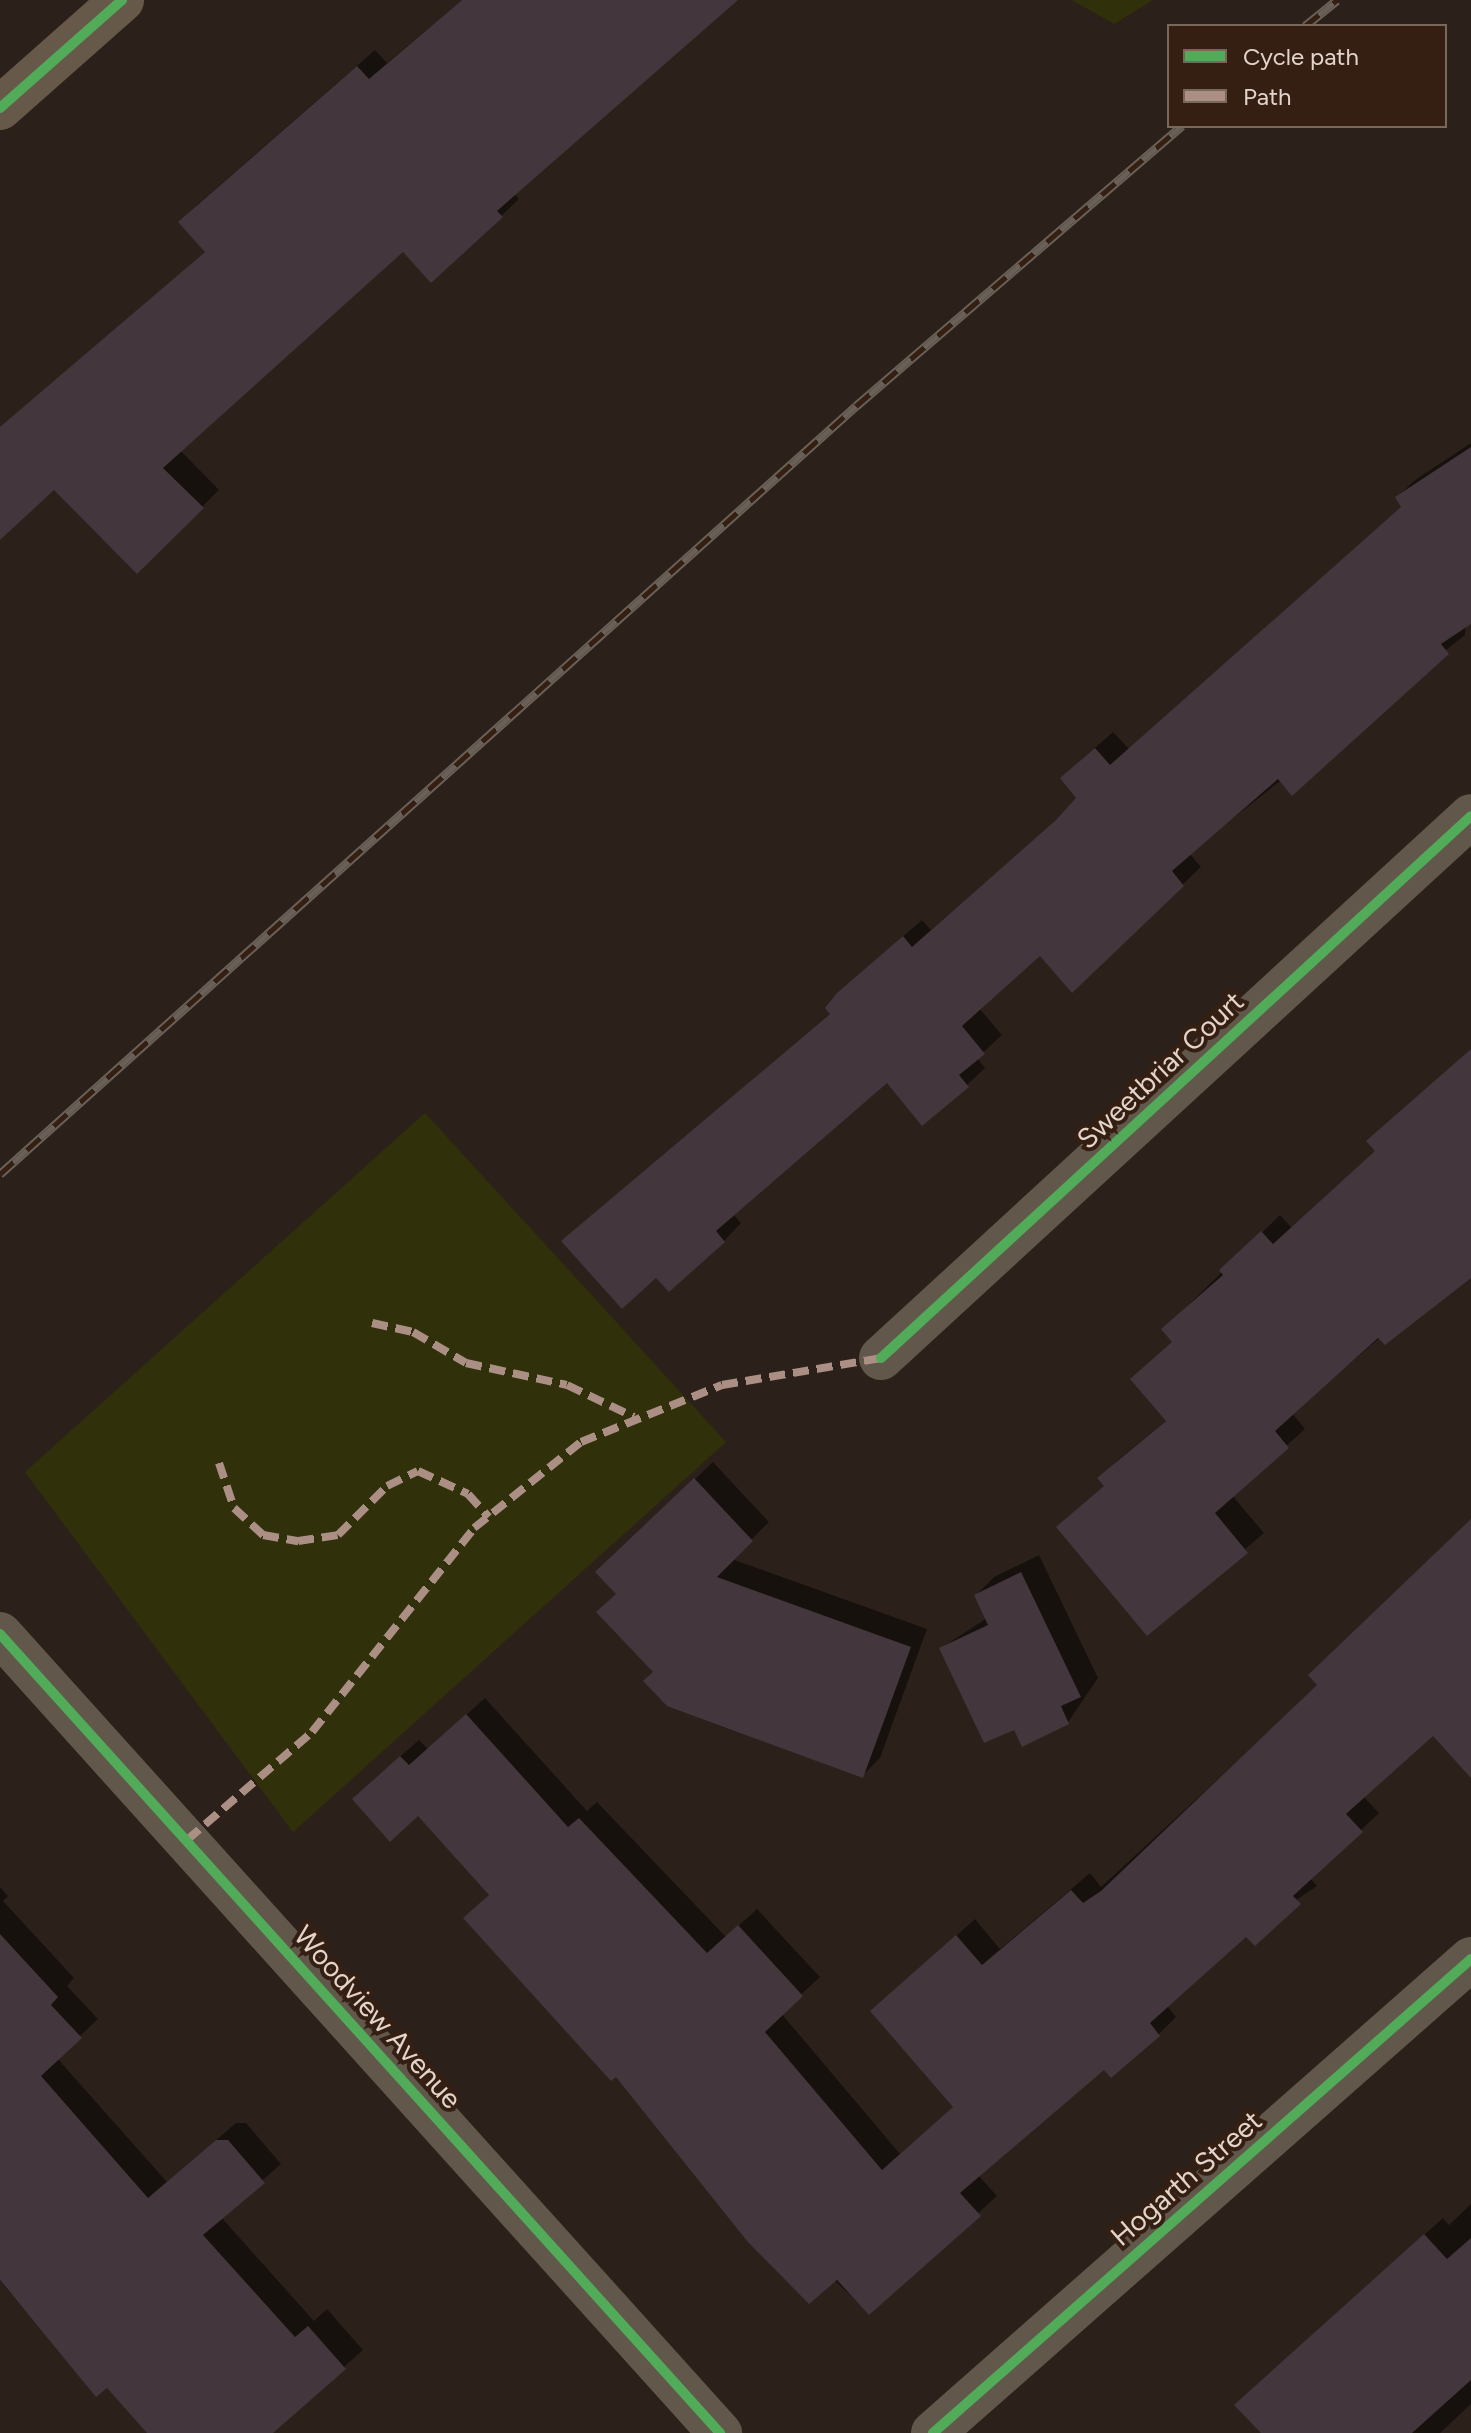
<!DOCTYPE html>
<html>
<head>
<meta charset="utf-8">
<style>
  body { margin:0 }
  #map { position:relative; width:1471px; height:2433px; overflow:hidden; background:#2c211a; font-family:Figtree,sans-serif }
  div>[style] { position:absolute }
  .green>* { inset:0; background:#30300a }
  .shadow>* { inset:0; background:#0007 }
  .building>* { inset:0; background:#43363c }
  .street>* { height:44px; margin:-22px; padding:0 22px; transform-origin:22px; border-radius:22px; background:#61574b }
  .secondary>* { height:44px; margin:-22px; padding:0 22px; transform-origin:22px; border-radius:22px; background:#66594a }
  .rail>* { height:9px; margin-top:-4.5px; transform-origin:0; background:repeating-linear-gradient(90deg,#341f12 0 18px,#696158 0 36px); box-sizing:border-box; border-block:2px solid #696158 }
  .quiet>* { height:8px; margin-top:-4px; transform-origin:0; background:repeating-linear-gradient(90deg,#ac8f84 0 16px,transparent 0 24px) }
  .cycleway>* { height:10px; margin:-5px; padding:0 5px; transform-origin:5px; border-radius:5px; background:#51ab58 }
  span { translate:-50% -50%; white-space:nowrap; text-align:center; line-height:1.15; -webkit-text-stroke:8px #341f12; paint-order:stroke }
  .street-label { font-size:28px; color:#e3d4cc }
  .legend { position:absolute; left:1167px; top:24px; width:280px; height:104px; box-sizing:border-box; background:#341f12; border:2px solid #7a675c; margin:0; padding:10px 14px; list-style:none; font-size:24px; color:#e3d4cc }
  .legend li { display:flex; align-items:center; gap:16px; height:40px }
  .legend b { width:40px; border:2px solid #7a675c }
</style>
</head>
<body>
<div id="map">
  <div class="green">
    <div style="clip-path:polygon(1072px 0,1153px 0,1114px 24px)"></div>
    <div style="clip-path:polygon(425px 1113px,726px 1442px,293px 1832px,25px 1472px)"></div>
  </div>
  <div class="shadow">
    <div style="clip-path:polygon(462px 0,735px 0,514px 193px,519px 199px,501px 216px,403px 249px,180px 450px,219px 490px,137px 572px,54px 488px,0 537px,0 431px,206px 251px,181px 222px,198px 204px,375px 50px,387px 63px)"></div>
    <div style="clip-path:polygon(1471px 443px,1465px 635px,1189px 853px,1201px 867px,1073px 990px,1041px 953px,979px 1008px,1002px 1035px,977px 1058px,985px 1068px,967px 1085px,888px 1080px,733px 1214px,741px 1223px,724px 1241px,657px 1275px,564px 1241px,832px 1012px,857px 976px,922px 920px,931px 930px,1068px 810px,1079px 798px,1080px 761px,1113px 732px,1129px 749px,1403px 506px,1397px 497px,1415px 480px)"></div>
    <div style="clip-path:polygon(1471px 1049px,1471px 1260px,1292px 1413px,1305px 1429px,1232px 1495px,1264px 1533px,1147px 1633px,1059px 1527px,1106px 1485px,1100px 1478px,1117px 1461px,1168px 1419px,1174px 1341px,1164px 1329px,1280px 1215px,1292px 1228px,1377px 1150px)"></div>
    <div style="clip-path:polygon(713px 1462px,769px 1522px,732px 1559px,927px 1629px,880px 1758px,862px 1776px,655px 1672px,618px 1593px,615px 1555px)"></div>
    <div style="clip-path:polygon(1471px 1523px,1471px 1735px,1433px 1733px,1363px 1796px,1379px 1813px,1310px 1878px,1317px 1886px,1246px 1934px,1167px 2006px,1176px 2017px,1159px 2034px,1104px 2067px,978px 2175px,997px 2196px,869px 2313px,617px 2074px,466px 1918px,491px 1893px,418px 1814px,372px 1781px,419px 1740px,428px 1749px,485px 1698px,587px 1811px,597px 1802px,726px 1937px,757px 1909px,820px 1977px,781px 2013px,900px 2154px,955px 2106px,872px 2011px,975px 1919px,1000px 1949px,1090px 1873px,1101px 1887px,1320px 1685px)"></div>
    <div style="clip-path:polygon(1039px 1555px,1098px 1678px,1068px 1722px,1015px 1727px,941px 1648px,987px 1618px,976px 1595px,994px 1577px)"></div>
    <div style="clip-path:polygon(0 1887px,8px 1896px,3px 1901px,74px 1978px,67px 1986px,98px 2019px,57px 2058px,167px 2182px,236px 2123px,246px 2123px,281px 2164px,221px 2217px,314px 2321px,327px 2309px,363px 2350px,270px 2433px,155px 2433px,107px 2386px,96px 2395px,0 2281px)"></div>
    <div style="clip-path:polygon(1471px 2204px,1471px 2404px,1440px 2433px,1264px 2433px,1255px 2387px,1443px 2218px,1449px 2225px)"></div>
  </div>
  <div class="building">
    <div style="clip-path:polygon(462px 0,738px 0,497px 211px,503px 217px,431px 283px,403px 252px,163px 468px,204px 508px,137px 574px,54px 490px,0 540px,0 427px,205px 252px,178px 222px,357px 66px,369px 79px)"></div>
    <div style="clip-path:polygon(1471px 447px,1471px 624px,1441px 644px,1449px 654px,1292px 796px,1278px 779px,1172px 871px,1184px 886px,1072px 993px,1040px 956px,962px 1026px,985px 1054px,959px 1075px,969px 1087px,922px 1126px,887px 1083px,716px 1231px,725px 1242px,669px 1292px,656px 1278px,622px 1309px,561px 1241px,830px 1014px,825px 1008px,837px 993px,903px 936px,912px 947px,1056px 820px,1076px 798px,1060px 778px,1095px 748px,1110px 765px,1401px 507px,1395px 497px)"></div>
    <div style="clip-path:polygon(1471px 1049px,1471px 1278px,1385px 1345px,1378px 1338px,1275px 1431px,1289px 1448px,1215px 1513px,1248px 1553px,1147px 1636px,1056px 1527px,1104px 1486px,1097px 1478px,1166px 1421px,1130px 1379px,1172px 1342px,1161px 1329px,1223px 1275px,1219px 1270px,1261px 1231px,1273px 1244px,1375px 1151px,1366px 1141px)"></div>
    <div style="clip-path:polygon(694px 1478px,753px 1541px,717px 1577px,911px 1647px,863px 1778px,667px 1706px,643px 1681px,653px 1672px,596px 1612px,616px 1594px,595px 1572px)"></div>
    <div style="clip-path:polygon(1471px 1519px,1471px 1778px,1433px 1736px,1346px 1814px,1363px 1832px,1293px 1896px,1301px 1904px,1255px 1946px,1246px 1937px,1150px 2023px,1160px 2036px,1111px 2078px,1104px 2070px,960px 2193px,981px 2216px,869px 2315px,837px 2280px,809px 2304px,747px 2241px,616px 2077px,611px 2081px,463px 1918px,489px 1895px,418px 1816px,390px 1842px,352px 1799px,400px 1756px,409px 1765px,466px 1714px,568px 1827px,579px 1818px,707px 1953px,738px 1925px,803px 1996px,765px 2032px,882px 2170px,953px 2107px,870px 2011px,956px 1935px,982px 1965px,1071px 1890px,1083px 1903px,1101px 1891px,1317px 1685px,1308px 1675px)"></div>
    <div style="clip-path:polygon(1021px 1572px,1081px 1697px,1061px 1706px,1069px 1724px,1022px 1747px,1014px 1730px,984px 1743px,939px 1648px,988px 1625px,974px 1595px)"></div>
    <div style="clip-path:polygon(0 1934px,58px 1997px,51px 2005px,82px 2038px,41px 2076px,148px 2198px,216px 2140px,228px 2140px,265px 2183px,203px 2235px,295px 2337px,308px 2326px,346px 2369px,273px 2433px,147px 2433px,107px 2388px,96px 2397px,0 2280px)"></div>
    <div style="clip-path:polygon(1424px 2234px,1447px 2259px,1471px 2238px,1471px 2380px,1412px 2433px,1261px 2433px,1234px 2405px)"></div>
  </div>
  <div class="street">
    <div style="left:881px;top:1358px;width:801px;rotate:-42.57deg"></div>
    <div style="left:0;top:1634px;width:1076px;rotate:47.98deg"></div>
    <div style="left:933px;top:2433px;width:717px;rotate:-41.38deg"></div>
  </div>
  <div class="secondary">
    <div style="left:0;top:108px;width:163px;rotate:-41.5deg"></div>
  </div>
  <div class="rail">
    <div style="left:1305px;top:26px;width:41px;rotate:-39.1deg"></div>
    <div style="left:0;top:1174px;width:1150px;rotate:-41.9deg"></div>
    <div style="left:856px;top:406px;width:430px;rotate:-40.7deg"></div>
  </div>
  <div class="quiet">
    <div style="left:372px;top:1323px;width:42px;rotate:12.4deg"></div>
    <div style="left:413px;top:1332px;width:61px;rotate:30.3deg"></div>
    <div style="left:466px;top:1363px;width:103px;rotate:12.3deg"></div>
    <div style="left:567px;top:1385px;width:74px;rotate:25.5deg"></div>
    <div style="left:219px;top:1463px;width:47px;rotate:71.6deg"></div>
    <div style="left:234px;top:1508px;width:40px;rotate:43deg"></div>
    <div style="left:263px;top:1535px;width:36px;rotate:10deg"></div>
    <div style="left:298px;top:1541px;width:40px;rotate:-8.5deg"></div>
    <div style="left:338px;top:1535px;width:69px;rotate:-45deg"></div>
    <div style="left:387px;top:1486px;width:34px;rotate:-26deg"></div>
    <div style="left:418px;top:1471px;width:55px;rotate:24.7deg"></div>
    <div style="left:468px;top:1494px;width:31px;rotate:48deg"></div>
    <div style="left:187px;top:1840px;width:165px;rotate:-40.8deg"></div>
    <div style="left:312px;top:1732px;width:260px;rotate:-51.5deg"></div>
    <div style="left:474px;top:1528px;width:137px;rotate:-38.8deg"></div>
    <div style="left:581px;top:1442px;width:152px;rotate:-22deg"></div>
    <div style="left:722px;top:1385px;width:161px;rotate:-9.6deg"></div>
  </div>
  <div class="cycleway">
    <div style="left:0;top:108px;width:163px;rotate:-41.5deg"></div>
    <div style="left:881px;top:1358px;width:801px;rotate:-42.57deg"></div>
    <div style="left:0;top:1634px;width:1076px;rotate:47.98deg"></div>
    <div style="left:933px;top:2433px;width:717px;rotate:-41.38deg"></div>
  </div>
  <div class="street-label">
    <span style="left:1160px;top:1070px;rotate:-43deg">Sweetbriar Court</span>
    <span style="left:378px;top:2017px;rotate:48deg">Woodview Avenue</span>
    <span style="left:1186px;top:2178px;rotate:-41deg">Hogarth Street</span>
  </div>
  <ul class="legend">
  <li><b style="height:10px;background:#51ab58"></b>Cycle path</li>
  <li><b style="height:10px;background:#ac8f84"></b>Path</li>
  </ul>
</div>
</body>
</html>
